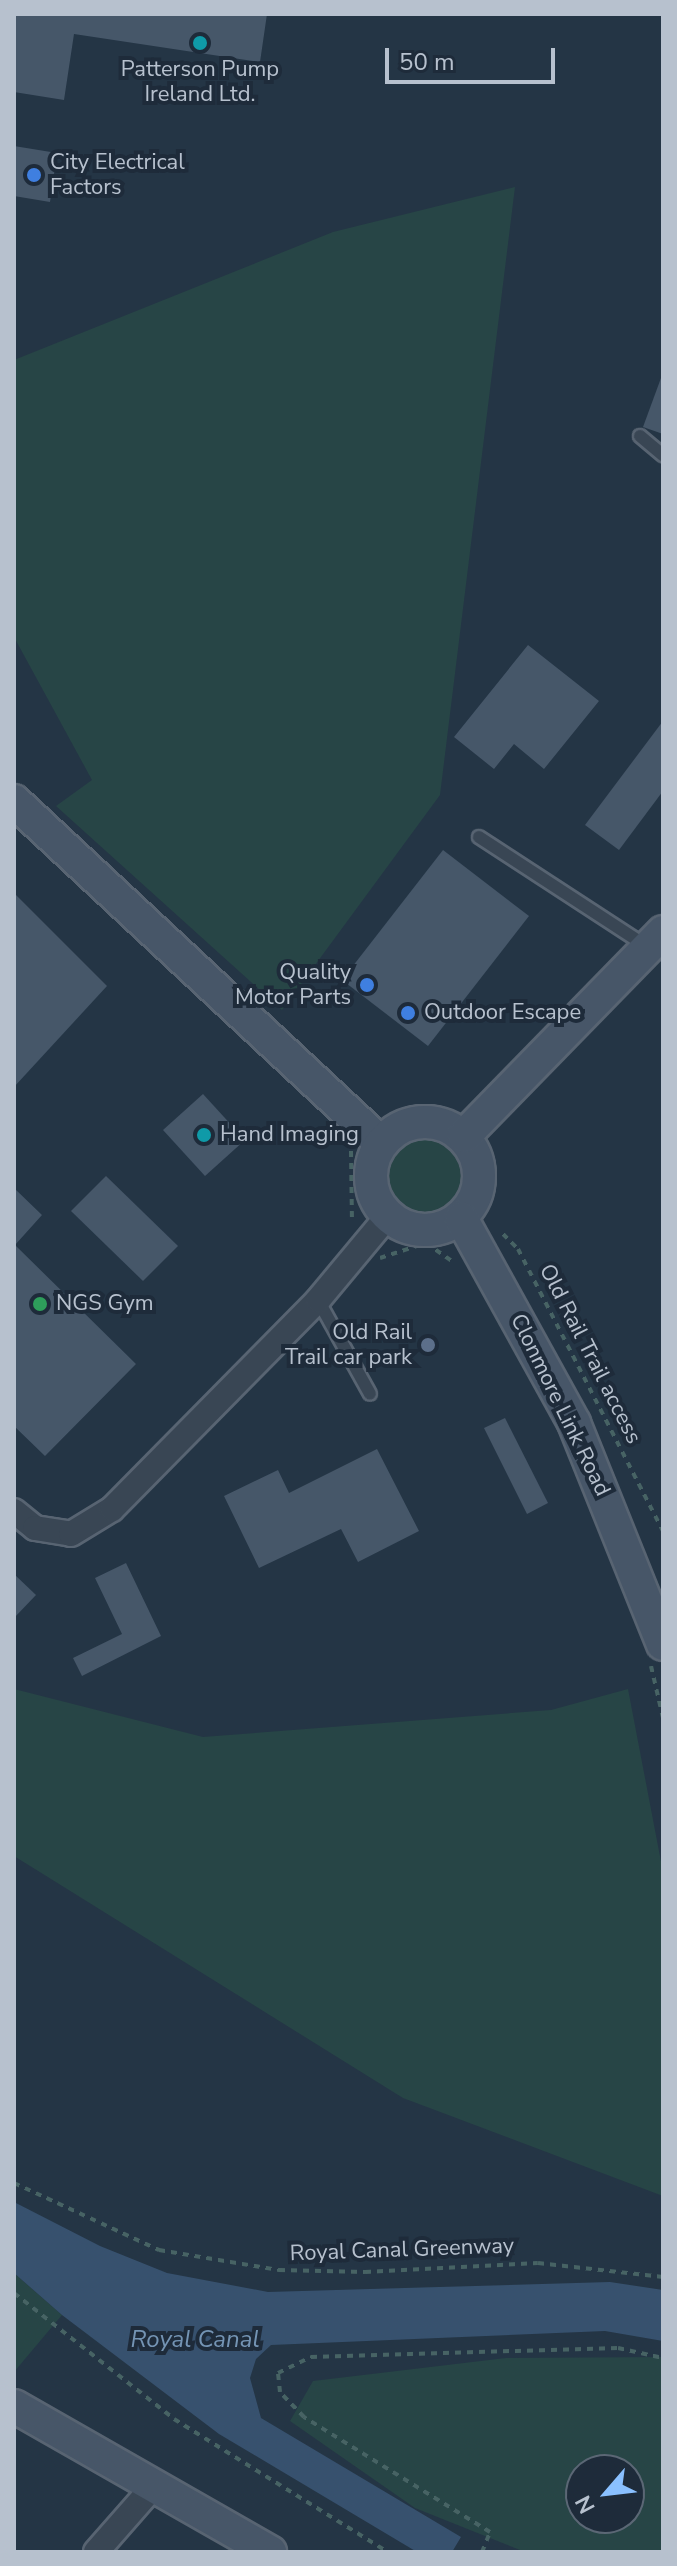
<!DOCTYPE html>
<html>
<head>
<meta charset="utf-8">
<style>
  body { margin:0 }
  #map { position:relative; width:677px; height:2566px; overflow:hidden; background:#243545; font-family:"Nunito Sans",sans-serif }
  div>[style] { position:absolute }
  .green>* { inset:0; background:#274546 }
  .round { border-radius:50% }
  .water>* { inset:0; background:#37516e }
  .building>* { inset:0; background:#465769 }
  .path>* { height:4px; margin-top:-2px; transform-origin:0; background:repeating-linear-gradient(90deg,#476364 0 6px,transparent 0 12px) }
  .roads { filter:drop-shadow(2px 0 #586472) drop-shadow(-2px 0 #586472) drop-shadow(0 2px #586472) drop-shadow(0 -2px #586472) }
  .lane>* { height:12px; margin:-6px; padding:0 6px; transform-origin:6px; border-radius:6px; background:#394654 }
  .street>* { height:24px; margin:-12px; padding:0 12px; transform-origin:12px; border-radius:12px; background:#394654 }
  .secondary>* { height:32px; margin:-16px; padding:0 16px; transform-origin:16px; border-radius:16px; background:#475668 }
  .secondary>.ring { margin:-16px; padding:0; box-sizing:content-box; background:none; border:32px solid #475668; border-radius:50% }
  .dots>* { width:22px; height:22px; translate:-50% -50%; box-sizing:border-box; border:4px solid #1e2b3a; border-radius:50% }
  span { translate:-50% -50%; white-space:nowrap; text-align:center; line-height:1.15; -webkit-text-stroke:8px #1e2b3a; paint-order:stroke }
  .poi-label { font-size:22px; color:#b7c1ce }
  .left { translate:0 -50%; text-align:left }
  .right { translate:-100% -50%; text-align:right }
  .street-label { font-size:22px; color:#b7c1ce }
  .water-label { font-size:24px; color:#7494b4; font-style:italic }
  .frame { position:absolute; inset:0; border:16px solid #b7c1ce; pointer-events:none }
  .north { position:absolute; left:565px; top:2454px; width:80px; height:80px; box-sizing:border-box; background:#1e2b3a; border:2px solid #5b6775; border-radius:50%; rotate:242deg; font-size:22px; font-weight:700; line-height:32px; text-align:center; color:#b7c1ce }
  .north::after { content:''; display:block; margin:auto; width:28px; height:36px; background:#8ac0ff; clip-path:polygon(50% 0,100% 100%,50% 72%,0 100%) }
  .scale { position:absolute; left:385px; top:48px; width:170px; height:36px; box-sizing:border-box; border:4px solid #b7c1ce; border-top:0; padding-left:10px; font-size:24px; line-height:28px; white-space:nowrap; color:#b7c1ce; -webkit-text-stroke:6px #1e2b3a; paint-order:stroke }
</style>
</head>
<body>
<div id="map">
  <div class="green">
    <div style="clip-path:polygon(515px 187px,440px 795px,282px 1010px,56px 806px,92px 780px,14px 637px,14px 360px,333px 232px)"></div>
    <div class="round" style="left:384px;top:1134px;width:84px;height:84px"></div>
    <div style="clip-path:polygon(14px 1689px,203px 1737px,551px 1710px,628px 1689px,663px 1872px,663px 2196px,403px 2098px,14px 1856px)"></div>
    <div style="clip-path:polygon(14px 2273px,62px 2315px,14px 2372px)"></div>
    <div style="clip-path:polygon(evenodd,663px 2357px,663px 2552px,525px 2552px,415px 2508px,290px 2421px,313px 2381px,506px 2358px,663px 2357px,629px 2470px,629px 2518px,581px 2518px,581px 2470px,629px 2470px)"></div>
  </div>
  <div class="water">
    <div style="clip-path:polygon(14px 2202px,100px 2246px,167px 2273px,268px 2292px,610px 2282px,663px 2290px,663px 2341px,605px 2331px,271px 2345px,256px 2359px,250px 2378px,261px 2418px,461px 2537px,452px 2552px,417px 2552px,219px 2434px,62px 2315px,14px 2273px)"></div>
  </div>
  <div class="building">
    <div style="clip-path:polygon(14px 14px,267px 14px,260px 62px,74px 34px,64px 100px,14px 92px)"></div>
    <div style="clip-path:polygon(14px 146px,57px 153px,50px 202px,14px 196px)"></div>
    <div style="clip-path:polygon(661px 378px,663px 379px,663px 434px,643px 427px)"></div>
    <div style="clip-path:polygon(528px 645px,599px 701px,544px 769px,514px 744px,494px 769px,454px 737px)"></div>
    <div style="clip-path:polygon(663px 721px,663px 791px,619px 850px,585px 825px)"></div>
    <div style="clip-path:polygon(443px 850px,529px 916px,428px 1046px,342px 980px)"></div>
    <div style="clip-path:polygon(14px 893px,107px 986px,14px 1087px)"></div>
    <div style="clip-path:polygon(203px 1094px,245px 1140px,205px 1176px,163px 1130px)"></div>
    <div style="clip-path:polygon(106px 1176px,178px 1246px,143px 1281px,71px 1211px)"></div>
    <div style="clip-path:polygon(14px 1188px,42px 1215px,15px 1245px,136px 1364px,45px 1456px,14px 1426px)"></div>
    <div style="clip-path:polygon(505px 1418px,548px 1503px,527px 1514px,484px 1428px)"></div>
    <div style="clip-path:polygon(377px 1449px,419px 1531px,358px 1562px,341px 1529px,259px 1568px,224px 1496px,278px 1470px,289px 1493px)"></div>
    <div style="clip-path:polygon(126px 1563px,161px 1636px,82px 1676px,73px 1658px,122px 1634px,95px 1578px)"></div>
    <div style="clip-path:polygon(14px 1574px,36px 1595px,14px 1618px)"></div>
  </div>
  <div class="path">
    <div style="left:351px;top:1151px;width:71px;rotate:89.2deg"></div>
    <div style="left:503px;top:1234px;width:21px;rotate:45deg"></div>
    <div style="left:518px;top:1249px;width:317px;rotate:62.8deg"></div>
    <div style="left:380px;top:1258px;width:48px;rotate:-18.1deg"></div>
    <div style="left:426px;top:1243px;width:33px;rotate:35deg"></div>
    <div style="left:651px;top:1666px;width:53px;rotate:77deg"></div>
    <div style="left:14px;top:2183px;width:160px;rotate:24.8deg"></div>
    <div style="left:159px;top:2250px;width:122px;rotate:9.5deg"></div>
    <div style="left:279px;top:2270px;width:86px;rotate:1.3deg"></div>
    <div style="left:365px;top:2272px;width:173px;rotate:-3deg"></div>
    <div style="left:538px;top:2263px;width:126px;rotate:6.4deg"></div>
    <div style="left:14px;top:2293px;width:204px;rotate:38.2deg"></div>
    <div style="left:174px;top:2419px;width:252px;rotate:31.9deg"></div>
    <div style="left:482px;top:2552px;width:22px;rotate:-68deg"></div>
    <div style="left:490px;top:2532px;width:219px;rotate:-148.3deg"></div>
    <div style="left:304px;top:2417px;width:35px;rotate:-134deg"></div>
    <div style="left:280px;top:2392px;width:19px;rotate:-96deg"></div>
    <div style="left:278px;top:2373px;width:37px;rotate:-26deg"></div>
    <div style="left:311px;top:2357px;width:307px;rotate:-1.7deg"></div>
    <div style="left:618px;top:2348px;width:46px;rotate:12.5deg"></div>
  </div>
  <div class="roads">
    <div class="lane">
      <div style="left:640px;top:436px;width:30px;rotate:40deg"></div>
      <div style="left:479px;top:837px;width:199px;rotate:33.1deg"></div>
      <div style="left:318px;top:1300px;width:107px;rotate:61deg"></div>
    </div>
    <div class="street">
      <div style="left:14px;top:1511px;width:27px;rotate:39deg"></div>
      <div style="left:35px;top:1528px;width:36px;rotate:9deg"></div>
      <div style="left:71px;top:1534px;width:48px;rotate:-31.4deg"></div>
      <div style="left:112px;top:1509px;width:293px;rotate:-45.4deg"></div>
      <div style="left:318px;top:1300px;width:109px;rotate:-50.2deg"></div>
      <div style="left:96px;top:2552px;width:85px;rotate:-48.8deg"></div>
    </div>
    <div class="secondary">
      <div style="left:14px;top:801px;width:502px;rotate:42.98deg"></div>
      <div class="ring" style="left:371px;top:1122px;width:76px;height:76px"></div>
      <div style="left:464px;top:1136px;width:285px;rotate:-45.7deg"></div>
      <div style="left:461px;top:1218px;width:234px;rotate:61.1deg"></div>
      <div style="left:574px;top:1423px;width:238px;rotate:68.1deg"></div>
      <div style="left:14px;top:2406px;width:295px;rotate:29.7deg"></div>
    </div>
  </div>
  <div class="dots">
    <div style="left:200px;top:43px;background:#0f9aa8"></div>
    <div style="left:34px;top:175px;background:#3f7fe0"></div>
    <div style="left:367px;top:985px;background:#3f7fe0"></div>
    <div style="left:408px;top:1013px;background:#3f7fe0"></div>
    <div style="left:204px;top:1135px;background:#0f9aa8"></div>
    <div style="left:40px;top:1304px;background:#2e9e5b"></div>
    <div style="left:428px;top:1345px;background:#5c6f8a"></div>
  </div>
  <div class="poi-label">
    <span style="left:200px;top:82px">Patterson Pump<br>Ireland Ltd.</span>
    <span class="left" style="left:50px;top:175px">City Electrical<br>Factors</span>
    <span class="right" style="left:351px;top:985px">Quality<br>Motor Parts</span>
    <span class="left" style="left:424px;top:1013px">Outdoor Escape</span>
    <span class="left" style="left:220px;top:1135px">Hand Imaging</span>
    <span class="left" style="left:56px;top:1304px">NGS Gym</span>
    <span class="right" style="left:412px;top:1345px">Old Rail<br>Trail car park</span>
  </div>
  <div class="street-label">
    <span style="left:590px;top:1354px;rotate:63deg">Old Rail Trail access</span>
    <span style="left:560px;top:1405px;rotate:64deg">Clonmore Link Road</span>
    <span style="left:402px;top:2250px;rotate:-2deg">Royal Canal Greenway</span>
  </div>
  <div class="water-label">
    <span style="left:195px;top:2340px">Royal Canal</span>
  </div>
  <div class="frame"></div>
  <div class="north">N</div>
  <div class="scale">50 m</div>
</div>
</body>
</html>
